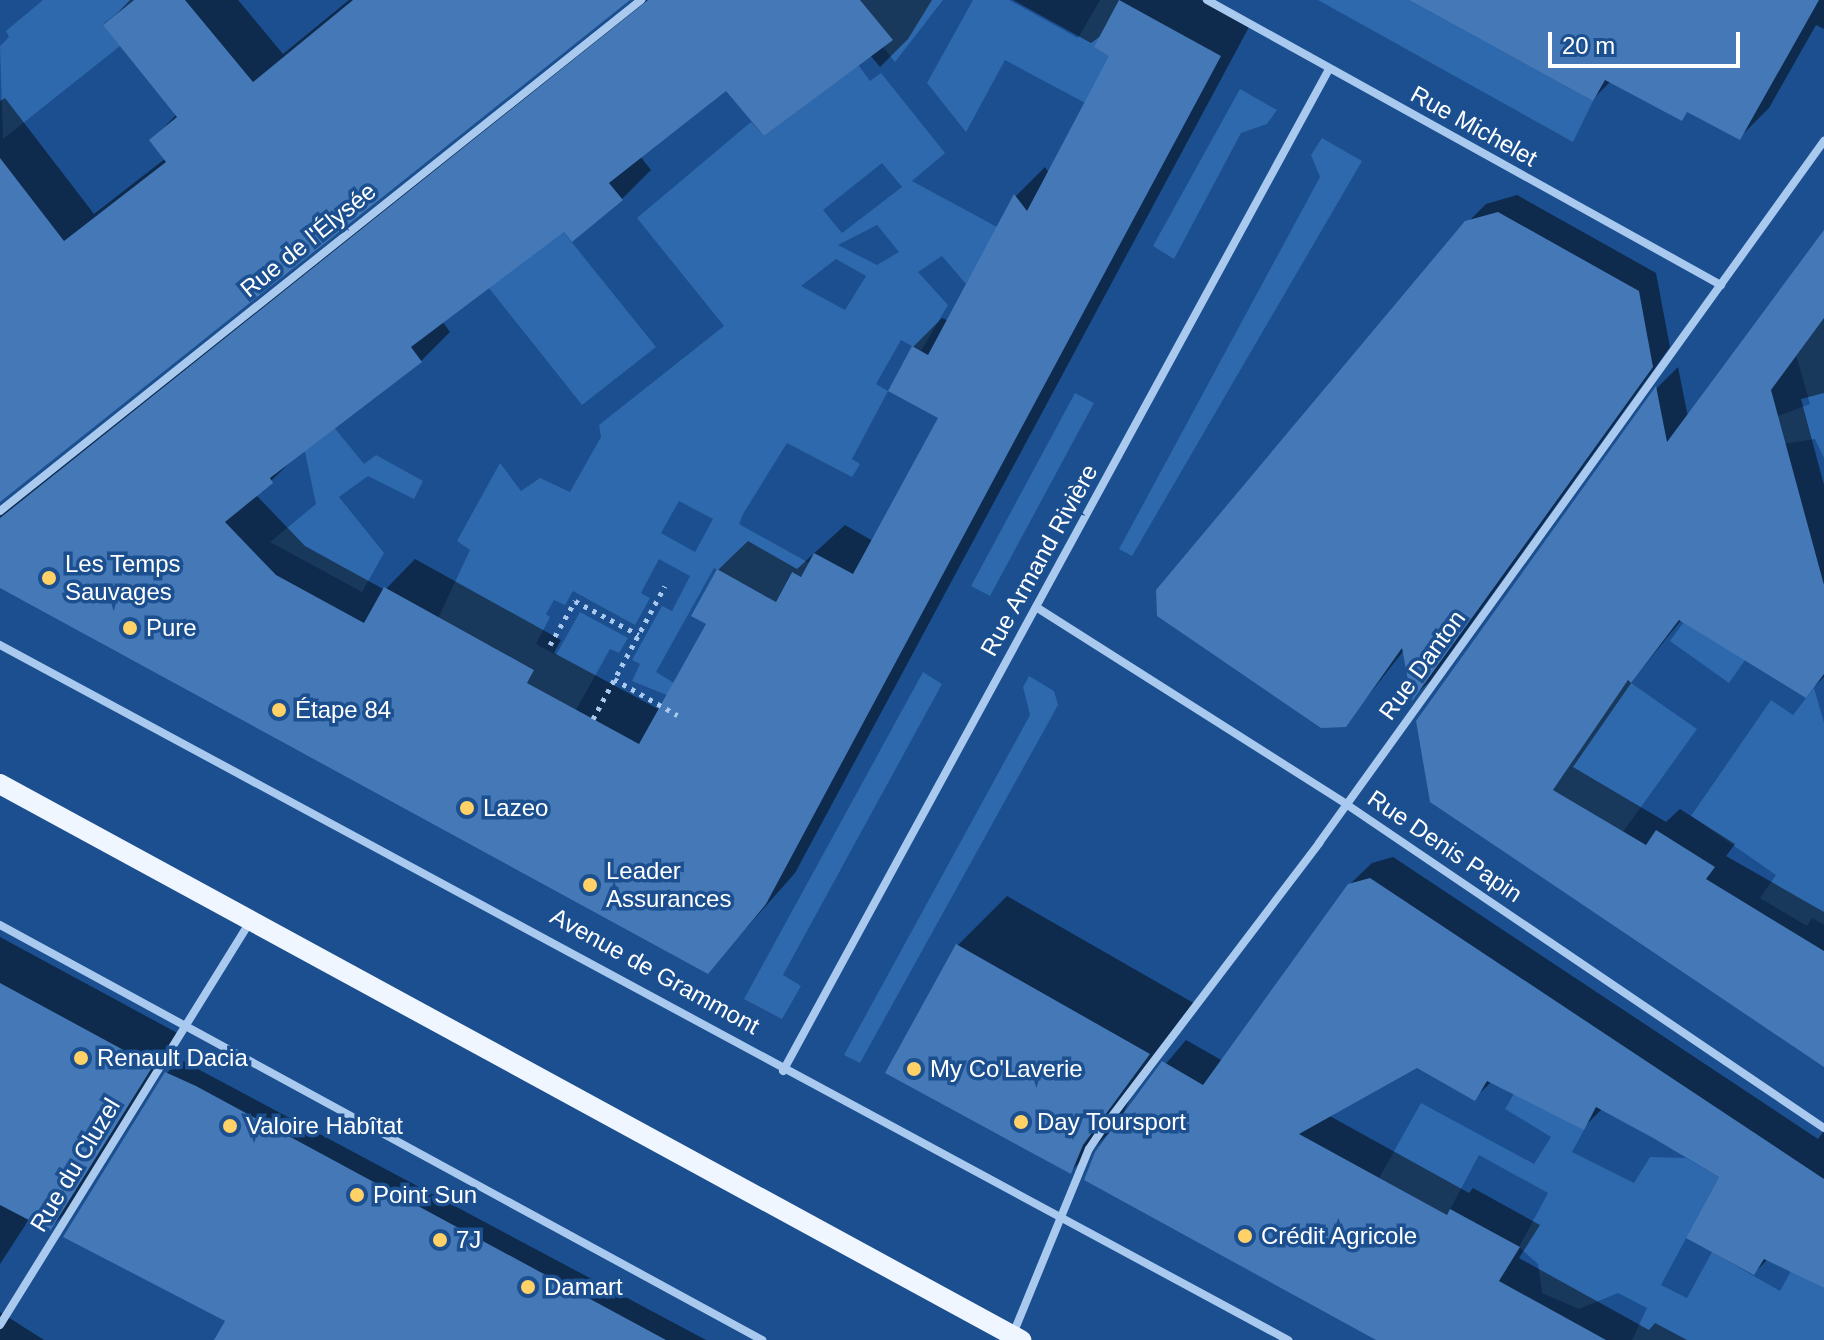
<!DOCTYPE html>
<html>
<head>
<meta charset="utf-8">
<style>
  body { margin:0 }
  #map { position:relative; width:1824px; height:1340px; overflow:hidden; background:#1b4f8f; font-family:Arial,sans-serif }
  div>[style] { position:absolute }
  .green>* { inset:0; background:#2e69ad }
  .shadow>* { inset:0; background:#0007 }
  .building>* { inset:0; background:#4478b7 }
  .path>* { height:5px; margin-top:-2.5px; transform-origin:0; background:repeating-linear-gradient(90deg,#a9c9ee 0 4px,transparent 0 10px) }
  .minor>* { height:8px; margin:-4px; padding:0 4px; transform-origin:4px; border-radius:4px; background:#a9c9ee }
  .primary>* { height:20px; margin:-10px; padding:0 10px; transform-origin:10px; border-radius:10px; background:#f0f6ff }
  .dots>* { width:22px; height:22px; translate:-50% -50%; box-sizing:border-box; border:4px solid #1b4f8f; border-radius:50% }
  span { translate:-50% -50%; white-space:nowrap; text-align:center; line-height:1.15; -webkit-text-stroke:7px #1b4f8f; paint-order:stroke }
  .street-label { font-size:24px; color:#fff }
  .poi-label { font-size:24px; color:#fff }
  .left { translate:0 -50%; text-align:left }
  .scale { position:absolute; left:1548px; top:32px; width:192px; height:36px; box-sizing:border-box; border:4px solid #fff; border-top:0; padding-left:10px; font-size:24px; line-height:28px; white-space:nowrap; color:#fff; -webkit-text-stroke:6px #1b4f8f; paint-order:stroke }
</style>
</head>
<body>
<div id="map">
  <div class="green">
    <div style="clip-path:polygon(43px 0,134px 0,103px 24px,120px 46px,3px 139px,0 46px,9px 37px,6px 31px)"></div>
    <div style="clip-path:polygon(859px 0,943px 0,895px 62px,864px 23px)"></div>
    <div style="clip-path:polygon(973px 0,1009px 0,1078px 38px,1100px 0,1120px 0,1153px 19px,1102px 112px,1005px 60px,966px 132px,927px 83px)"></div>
    <div style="clip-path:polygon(1318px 0,1409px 0,1593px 101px,1573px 142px)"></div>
    <div style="clip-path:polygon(evenodd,851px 55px,870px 81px,881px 73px,945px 153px,912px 181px,997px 227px,966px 284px,942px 256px,918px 272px,948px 305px,921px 351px,901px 340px,876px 384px,888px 391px,852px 459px,860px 464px,852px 477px,787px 443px,743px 514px,739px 524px,809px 563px,801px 577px,791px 572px,774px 606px,768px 597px,714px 568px,656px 672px,684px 689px,679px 700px,632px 681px,640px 664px,632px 660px,662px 606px,672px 611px,690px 576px,659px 559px,641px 593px,650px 598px,635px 625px,573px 591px,565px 605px,554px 600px,546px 614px,550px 617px,536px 644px,556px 655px,580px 612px,628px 638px,619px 653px,610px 649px,576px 710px,527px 683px,533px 669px,491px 646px,452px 626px,432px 631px,470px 550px,457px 541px,500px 463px,521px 491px,540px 478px,570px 492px,601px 437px,599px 425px,724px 326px,637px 218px,751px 122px,764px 136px,800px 109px,851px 55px,882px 163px,902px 187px,842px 233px,823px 210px,882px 163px,851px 55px,877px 225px,899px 252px,877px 265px,838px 245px,877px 225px,851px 55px,836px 259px,866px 276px,845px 310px,801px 286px,836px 259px,851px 55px,679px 501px,713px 519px,695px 552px,661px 533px,679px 501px)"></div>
    <div style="clip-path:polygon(1240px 89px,1277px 110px,1267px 124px,1241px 133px,1174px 259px,1153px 246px)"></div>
    <div style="clip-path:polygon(1322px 138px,1362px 161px,1132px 556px,1119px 549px,1320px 177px,1311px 155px)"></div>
    <div style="clip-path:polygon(537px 199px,656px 347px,582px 405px,481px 278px)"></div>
    <div style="clip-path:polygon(1824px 318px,1824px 458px,1815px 439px,1783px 444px,1775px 417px,1810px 404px,1796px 355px)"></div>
    <div style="clip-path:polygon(1075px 393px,1094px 403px,990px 596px,971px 586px)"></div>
    <div style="clip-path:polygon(323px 414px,364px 464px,376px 455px,423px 481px,414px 499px,368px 476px,339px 497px,384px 553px,362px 592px,270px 542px,316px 504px,305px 452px,293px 437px)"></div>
    <div style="clip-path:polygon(1698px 602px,1769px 626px,1729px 683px,1670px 641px)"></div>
    <div style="clip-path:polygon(1608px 667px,1697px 729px,1610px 850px,1543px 805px,1577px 755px)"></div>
    <div style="clip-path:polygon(923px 672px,942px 684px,783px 975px,801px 986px,782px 1019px,744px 999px)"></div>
    <div style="clip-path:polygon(1029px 676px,1054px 691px,1058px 705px,860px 1063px,844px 1055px,1030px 715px,1023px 687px)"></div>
    <div style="clip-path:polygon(1814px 688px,1824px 723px,1824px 925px,1812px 918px,1807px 926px,1760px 898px,1776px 875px,1691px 816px,1771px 700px,1793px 715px)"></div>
    <div style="clip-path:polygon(1515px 1092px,1584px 1130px,1572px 1152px,1634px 1183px,1650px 1157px,1686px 1158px,1719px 1177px,1661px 1285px,1687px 1298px,1712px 1252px,1780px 1291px,1791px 1271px,1824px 1288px,1824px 1340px,1632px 1340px,1647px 1308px,1618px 1293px,1579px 1309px,1542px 1293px,1538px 1264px,1519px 1247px,1548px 1193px,1479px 1155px,1447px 1215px,1379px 1178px,1421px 1103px,1534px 1164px,1551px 1137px,1505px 1109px)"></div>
  </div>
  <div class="shadow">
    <div style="clip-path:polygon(130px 0,238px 0,283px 54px,349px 0,627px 0,0 500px,0 101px,5px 98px,94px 214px,166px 158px,152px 140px,177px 114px,106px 25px)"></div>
    <div style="clip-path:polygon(932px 0,908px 39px,880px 67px,870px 55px,726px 88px,640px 156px,651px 170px,622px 199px,564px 230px,442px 321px,450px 332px,421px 361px,301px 452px,256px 495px,305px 546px,385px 590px,415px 559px,561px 640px,554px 653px,660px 710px,708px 623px,718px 570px,748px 541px,797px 569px,845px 525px,873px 541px,941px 417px,913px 347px,942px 318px,949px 321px,1016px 196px,1045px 167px,1049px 173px,1112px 55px,1102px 35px,1091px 43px,1013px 0,1201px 0,1249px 27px,795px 873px,707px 972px,0 560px,0 515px,27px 488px,35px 488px,647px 0)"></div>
    <div style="clip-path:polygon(1414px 0,1824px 0,1824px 29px,1816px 25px,1769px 108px,1740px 137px,1689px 110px,1681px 118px,1611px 81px,1593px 99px)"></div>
    <div style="clip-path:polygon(1517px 195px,1656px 273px,1670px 347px,1430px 681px,1413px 697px,1405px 649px,1345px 725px,1467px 223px,1486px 204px)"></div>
    <div style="clip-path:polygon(1824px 232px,1824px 393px,1801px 399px,1824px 485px,1824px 677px,1805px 696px,1682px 619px,1636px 676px,1573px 767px,1666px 822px,1680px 809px,1735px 844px,1726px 856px,1824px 912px,1824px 1064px,1418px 721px,1658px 387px,1678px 367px,1688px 417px)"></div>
    <div style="clip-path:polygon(1393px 857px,1818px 1139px,1824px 1131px,1824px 1284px,1768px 1259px,1754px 1273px,1722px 1177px,1602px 1109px,1584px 1127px,1492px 1081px,1475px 1098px,1417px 1066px,1328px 1115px,1469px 1193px,1473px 1188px,1540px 1225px,1519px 1258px,1649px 1330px,1655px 1323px,1687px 1340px,1380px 1340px,1108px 1134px,1071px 1171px,888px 1072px,958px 945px,1007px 896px,1197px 1005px,1132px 1094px,1122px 1116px,1186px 1040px,1223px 1061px,1349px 885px,1372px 863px)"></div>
    <div style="clip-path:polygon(0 937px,181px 1035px,80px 1199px,50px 1228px,30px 1218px,0 1264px)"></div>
    <div style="clip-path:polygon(181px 1060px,706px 1340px,217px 1340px,228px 1320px,166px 1074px)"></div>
    <div style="clip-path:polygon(0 1312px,44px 1340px,0 1340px)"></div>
  </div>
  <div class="building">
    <div style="clip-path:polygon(134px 0,185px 0,253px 82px,353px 0,630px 0,0 502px,0 158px,64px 241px,166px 162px,149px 140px,177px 117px,103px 25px)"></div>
    <div style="clip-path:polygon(648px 0,860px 0,893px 40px,764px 136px,726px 91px,609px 183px,623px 200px,572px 242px,564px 232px,411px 347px,422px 362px,270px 478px,273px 483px,225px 522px,276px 575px,364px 623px,384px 587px,534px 670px,527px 683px,639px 744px,706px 624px,691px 616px,717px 569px,776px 602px,792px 572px,801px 577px,814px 553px,853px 574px,938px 418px,888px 391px,912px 346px,928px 355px,1014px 194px,1027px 211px,1109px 56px,1094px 47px,1119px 0,1221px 56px,766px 904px,708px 974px,0 588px,0 518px)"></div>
    <div style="clip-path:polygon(1409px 0,1819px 0,1740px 140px,1687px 112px,1682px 121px,1605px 80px,1593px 101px)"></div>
    <div style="clip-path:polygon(1498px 212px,1639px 291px,1653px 367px,1412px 701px,1402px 648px,1346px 727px,1321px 728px,1157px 616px,1156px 590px,1465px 221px)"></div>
    <div style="clip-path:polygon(1824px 230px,1824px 318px,1771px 390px,1824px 585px,1824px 674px,1806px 698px,1679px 620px,1631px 683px,1628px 680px,1553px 790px,1646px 845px,1656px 830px,1715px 867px,1706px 879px,1824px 951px,1824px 1067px,1430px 802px,1416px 721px,1656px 386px,1667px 442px)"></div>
    <div style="clip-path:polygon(1370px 878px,1824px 1179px,1824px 1288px,1764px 1259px,1754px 1275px,1686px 1238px,1719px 1177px,1653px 1138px,1596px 1107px,1584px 1130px,1487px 1081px,1475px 1101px,1417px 1068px,1299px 1134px,1447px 1215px,1450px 1209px,1520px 1247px,1499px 1281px,1606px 1340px,1376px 1340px,1084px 1180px,1095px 1152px,1162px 1061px,1203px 1085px,1348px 884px)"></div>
    <div style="clip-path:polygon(956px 944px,1150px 1054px,1083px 1145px,1071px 1174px,885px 1073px)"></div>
    <div style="clip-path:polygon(0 983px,153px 1066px,50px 1231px,0 1205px)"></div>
    <div style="clip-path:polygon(165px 1072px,196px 1086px,666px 1340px,214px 1340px,225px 1321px,63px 1237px)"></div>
  </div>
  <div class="path">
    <div style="left:550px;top:645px;width:51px;rotate:-60.4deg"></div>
    <div style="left:575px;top:601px;width:72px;rotate:28deg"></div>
    <div style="left:614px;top:679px;width:73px;rotate:29.7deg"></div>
    <div style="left:593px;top:719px;width:151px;rotate:-61.6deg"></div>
  </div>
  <div class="minor">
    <div style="left:1207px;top:0;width:588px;rotate:29.01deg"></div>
    <div style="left:0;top:511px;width:820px;rotate:-38.56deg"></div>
    <div style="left:1036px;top:607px;width:367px;rotate:32.4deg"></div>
    <div style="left:1346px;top:804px;width:577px;rotate:34.13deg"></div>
    <div style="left:0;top:645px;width:1464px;rotate:28.35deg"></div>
    <div style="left:0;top:925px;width:868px;rotate:28.57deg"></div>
    <div style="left:783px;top:1071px;width:1141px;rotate:-61.41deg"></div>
    <div style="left:0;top:1325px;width:474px;rotate:-58.2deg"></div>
    <div style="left:1013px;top:1334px;width:200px;rotate:-67.7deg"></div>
    <div style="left:1089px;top:1149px;width:25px;rotate:-56deg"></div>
    <div style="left:1103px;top:1128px;width:358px;rotate:-52.8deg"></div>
    <div style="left:1319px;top:843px;width:865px;rotate:-54.27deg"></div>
  </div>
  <div class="primary">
    <div style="left:0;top:784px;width:1163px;rotate:28.57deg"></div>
  </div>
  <div class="dots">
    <div style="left:49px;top:578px;background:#ffd166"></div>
    <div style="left:130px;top:628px;background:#ffd166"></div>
    <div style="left:279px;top:710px;background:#ffd166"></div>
    <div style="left:467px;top:808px;background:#ffd166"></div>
    <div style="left:590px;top:885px;background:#ffd166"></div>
    <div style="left:81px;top:1058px;background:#ffd166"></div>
    <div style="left:914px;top:1069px;background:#ffd166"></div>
    <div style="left:1021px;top:1122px;background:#ffd166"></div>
    <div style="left:230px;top:1126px;background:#ffd166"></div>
    <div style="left:357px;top:1195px;background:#ffd166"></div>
    <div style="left:1245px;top:1236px;background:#ffd166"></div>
    <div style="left:440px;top:1240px;background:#ffd166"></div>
    <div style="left:528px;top:1287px;background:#ffd166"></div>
  </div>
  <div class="street-label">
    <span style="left:1474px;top:126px;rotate:29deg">Rue Michelet</span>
    <span style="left:308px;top:240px;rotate:-39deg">Rue de l'Élysée</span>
    <span style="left:1039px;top:560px;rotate:-61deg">Rue Armand Rivière</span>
    <span style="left:1422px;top:665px;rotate:-54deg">Rue Danton</span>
    <span style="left:1445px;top:846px;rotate:34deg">Rue Denis Papin</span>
    <span style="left:655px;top:971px;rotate:29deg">Avenue de Grammont</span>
    <span style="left:75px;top:1165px;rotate:-59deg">Rue du Cluzel</span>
  </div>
  <div class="poi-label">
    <span class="left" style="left:65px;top:578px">Les Temps<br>Sauvages</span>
    <span class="left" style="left:146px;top:628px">Pure</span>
    <span class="left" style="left:295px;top:710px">Étape 84</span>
    <span class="left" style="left:483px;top:808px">Lazeo</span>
    <span class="left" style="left:606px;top:885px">Leader<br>Assurances</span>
    <span class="left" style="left:97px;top:1058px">Renault Dacia</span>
    <span class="left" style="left:930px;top:1069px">My Co'Laverie</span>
    <span class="left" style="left:1037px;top:1122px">Day Toursport</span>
    <span class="left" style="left:246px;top:1126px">Valoire Habîtat</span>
    <span class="left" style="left:373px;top:1195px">Point Sun</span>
    <span class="left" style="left:1261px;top:1236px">Crédit Agricole</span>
    <span class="left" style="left:456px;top:1240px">7J</span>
    <span class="left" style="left:544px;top:1287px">Damart</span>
  </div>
  <div class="scale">20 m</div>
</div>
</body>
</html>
